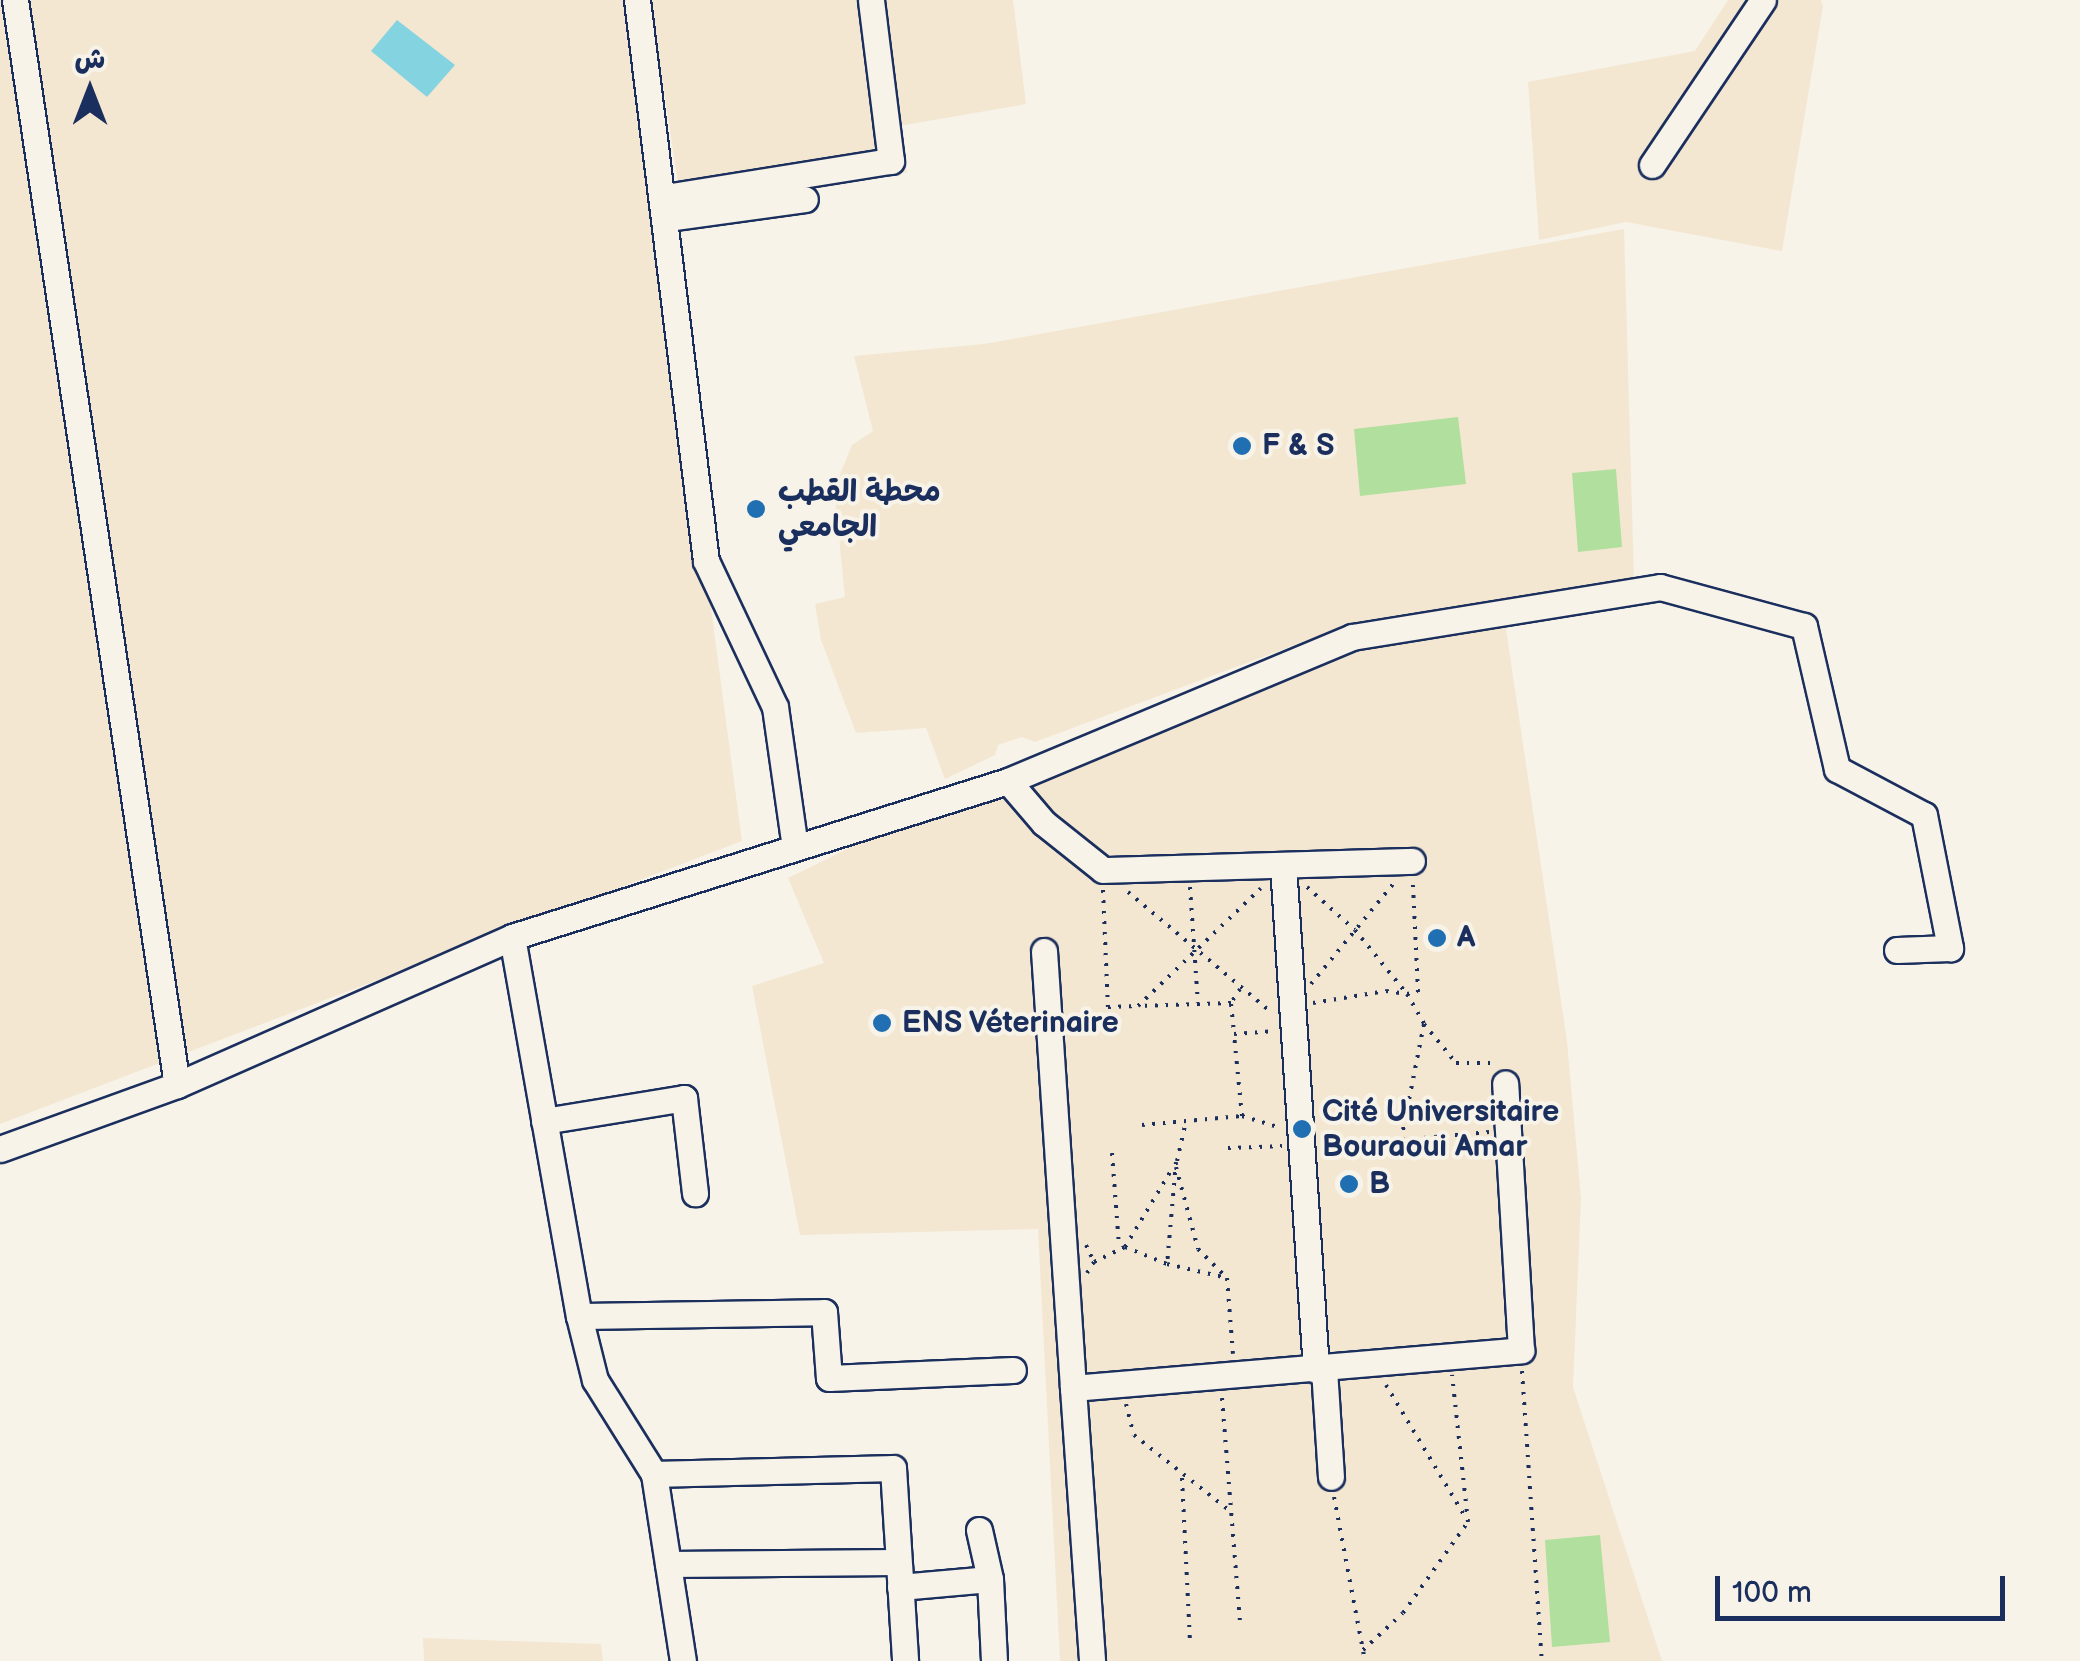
<!DOCTYPE html>
<html>
<head>
<meta charset="utf-8">
<style>
  body { margin:0 }
  #map { position:relative; width:2080px; height:1661px; overflow:hidden; background:#f7f3e8; font-family:"Balsamiq Sans","Playpen Sans Arabic",sans-serif }
  div>[style] { position:absolute }
  .built>* { inset:0; background:#f4e7d2 }
  .green>* { inset:0; background:#b1df9d }
  .water>* { inset:0; background:#83d3e0 }
  .path>* { height:4px; margin-top:-2px; transform-origin:0; background:repeating-linear-gradient(90deg,#1b2f5e 0 2.5px,transparent 0 10.5px) }
  .roads { filter:drop-shadow(2px 0 #1b2f5e) drop-shadow(-2px 0 #1b2f5e) drop-shadow(0 2px #1b2f5e) drop-shadow(0 -2px #1b2f5e) }
  .minor>* { height:25px; margin:-12.5px; padding:0 12.5px; transform-origin:12.5px; border-radius:12.5px; background:#f7f3e8 }
  .dots>* { width:28px; height:28px; translate:-50% -50%; box-sizing:border-box; border:5px solid #f7f3e8; border-radius:50% }
  span { translate:-50% -50%; white-space:nowrap; text-align:center; line-height:1.15; -webkit-text-stroke:8px #f7f3e8; paint-order:stroke }
  .poi-label { font-size:30px; color:#1b2f5e; font-weight:700 }
  .left { translate:0 -50%; text-align:left }
  .north { position:absolute; left:40px; top:40px; width:100px; height:100px; -webkit-text-stroke:8px #f7f3e8; paint-order:stroke; rotate:0deg; font-size:28px; font-weight:700; line-height:40px; text-align:center; color:#1b2f5e }
  .north::after { content:''; display:block; margin:auto; width:35px; height:45px; background:#1b2f5e; clip-path:polygon(50% 0,100% 100%,50% 72%,0 100%) }
  .scale { position:absolute; left:1715px; top:1576px; width:290px; height:45px; box-sizing:border-box; border:5px solid #1b2f5e; border-top:0; padding-left:12px; font-size:30px; line-height:35px; white-space:nowrap; color:#1b2f5e; -webkit-text-stroke:8px #f7f3e8; paint-order:stroke }
</style>
</head>
<body>
<div id="map">
  <div class="built">
    <div style="clip-path:polygon(0 0,630px 0,742px 841px,0 1124px)"></div>
    <div style="clip-path:polygon(650px 0,1013px 0,1026px 104px,899px 126px,907px 172px,682px 209px)"></div>
    <div style="clip-path:polygon(1728px 0,1821px 0,1823px 6px,1782px 251px,1626px 222px,1539px 240px,1528px 82px,1695px 51px)"></div>
    <div style="clip-path:polygon(1624px 229px,1634px 578px,1356px 622px,1035px 742px,1022px 737px,998px 745px,995px 755px,945px 779px,926px 728px,856px 733px,821px 640px,815px 604px,845px 597px,834px 489px,852px 445px,873px 431px,854px 356px,984px 344px)"></div>
    <div style="clip-path:polygon(1503px 609px,1567px 1041px,1581px 1199px,1573px 1387px,1662px 1661px,1060px 1661px,1038px 1229px,800px 1235px,752px 986px,824px 963px,788px 878px,897px 825px,1378px 637px)"></div>
    <div style="clip-path:polygon(423px 1638px,601px 1644px,603px 1661px,424px 1661px)"></div>
  </div>
  <div class="green">
    <div style="clip-path:polygon(1458px 417px,1466px 484px,1360px 496px,1354px 429px)"></div>
    <div style="clip-path:polygon(1616px 469px,1622px 547px,1578px 552px,1572px 473px)"></div>
    <div style="clip-path:polygon(1600px 1535px,1610px 1642px,1552px 1647px,1545px 1540px)"></div>
  </div>
  <div class="water">
    <div style="clip-path:polygon(397px 20px,455px 65px,427px 97px,371px 51px)"></div>
  </div>
  <div class="path">
    <div style="left:1190px;top:887px;width:116px;rotate:86.1deg"></div>
    <div style="left:1307px;top:887px;width:64px;rotate:41.9deg"></div>
    <div style="left:1355px;top:930px;width:82px;rotate:50.9deg"></div>
    <div style="left:1407px;top:994px;width:11px;rotate:-10deg"></div>
    <div style="left:1418px;top:992px;width:108px;rotate:-92.7deg"></div>
    <div style="left:1103px;top:890px;width:117px;rotate:87.6deg"></div>
    <div style="left:1108px;top:1007px;width:30px;rotate:-2deg"></div>
    <div style="left:1128px;top:892px;width:185px;rotate:40deg"></div>
    <div style="left:1311px;top:984px;width:131px;rotate:-50.6deg"></div>
    <div style="left:1240px;top:989px;width:17px;rotate:123deg"></div>
    <div style="left:1231px;top:1003px;width:93px;rotate:178.2deg"></div>
    <div style="left:1138px;top:1006px;width:170px;rotate:-43.8deg"></div>
    <div style="left:1313px;top:1003px;width:74px;rotate:-9.3deg"></div>
    <div style="left:1386px;top:991px;width:21px;rotate:8deg"></div>
    <div style="left:1407px;top:994px;width:34px;rotate:60deg"></div>
    <div style="left:1231px;top:1004px;width:30px;rotate:84deg"></div>
    <div style="left:1234px;top:1034px;width:40px;rotate:-4.3deg"></div>
    <div style="left:1242px;top:1116px;width:38px;rotate:17deg"></div>
    <div style="left:1142px;top:1125px;width:100px;rotate:-5.1deg"></div>
    <div style="left:1242px;top:1116px;width:82px;rotate:-95.6deg"></div>
    <div style="left:1489px;top:1132px;width:88px;rotate:174.8deg"></div>
    <div style="left:1401px;top:1140px;width:118px;rotate:-78.8deg"></div>
    <div style="left:1424px;top:1024px;width:50px;rotate:50.6deg"></div>
    <div style="left:1456px;top:1063px;width:41px"></div>
    <div style="left:1228px;top:1148px;width:54px;rotate:-2.1deg"></div>
    <div style="left:1112px;top:1153px;width:94px;rotate:85.7deg"></div>
    <div style="left:1177px;top:1161px;width:41px;rotate:-77.3deg"></div>
    <div style="left:1176px;top:1162px;width:102px;rotate:95deg"></div>
    <div style="left:1167px;top:1264px;width:62px;rotate:13.1deg"></div>
    <div style="left:1227px;top:1278px;width:76px;rotate:85.5deg"></div>
    <div style="left:1176px;top:1167px;width:85px;rotate:75deg"></div>
    <div style="left:1198px;top:1249px;width:40px;rotate:45deg"></div>
    <div style="left:1086px;top:1245px;width:19px;rotate:65deg"></div>
    <div style="left:1125px;top:1247px;width:45px;rotate:22deg"></div>
    <div style="left:1087px;top:1273px;width:13px;rotate:-58deg"></div>
    <div style="left:1094px;top:1262px;width:34px;rotate:-26deg"></div>
    <div style="left:1125px;top:1247px;width:91px;rotate:-58.9deg"></div>
    <div style="left:1522px;top:1371px;width:291px;rotate:86.1deg"></div>
    <div style="left:1386px;top:1385px;width:155px;rotate:59deg"></div>
    <div style="left:1222px;top:1398px;width:226px;rotate:85.4deg"></div>
    <div style="left:1126px;top:1404px;width:32px;rotate:76deg"></div>
    <div style="left:1134px;top:1435px;width:124px;rotate:38.4deg"></div>
    <div style="left:1182px;top:1478px;width:165px;rotate:87.2deg"></div>
    <div style="left:1334px;top:1497px;width:167px;rotate:79.3deg"></div>
    <div style="left:1363px;top:1650px;width:54px;rotate:-42.8deg"></div>
    <div style="left:1403px;top:1613px;width:112px;rotate:-54.5deg"></div>
    <div style="left:1468px;top:1522px;width:148px;rotate:-96.2deg"></div>
  </div>
  <div class="roads">
    <div class="minor">
      <div style="left:15px;top:0;width:1097px;rotate:81.51deg"></div>
      <div style="left:637px;top:0;width:565px;rotate:82.99deg"></div>
      <div style="left:706px;top:561px;width:161px;rotate:64.7deg"></div>
      <div style="left:775px;top:707px;width:141px;rotate:81.9deg"></div>
      <div style="left:1652px;top:165px;width:199px;rotate:-56.1deg"></div>
      <div style="left:665px;top:197px;width:229px;rotate:-9.1deg"></div>
      <div style="left:891px;top:161px;width:162px;rotate:-97.1deg"></div>
      <div style="left:667px;top:218px;width:139px;rotate:-7.8deg"></div>
      <div style="left:1008px;top:781px;width:55px;rotate:49.4deg"></div>
      <div style="left:1044px;top:823px;width:75px;rotate:38.5deg"></div>
      <div style="left:1103px;top:870px;width:309px;rotate:-1.7deg"></div>
      <div style="left:1283px;top:865px;width:506px;rotate:86.26deg"></div>
      <div style="left:512px;top:937px;width:385px;rotate:80deg"></div>
      <div style="left:579px;top:1316px;width:66px;rotate:76deg"></div>
      <div style="left:595px;top:1380px;width:111px;rotate:57.9deg"></div>
      <div style="left:654px;top:1474px;width:189px;rotate:81.2deg"></div>
      <div style="left:1044px;top:951px;width:438px;rotate:86.2deg"></div>
      <div style="left:1073px;top:1388px;width:450px;rotate:-4.8deg"></div>
      <div style="left:1521px;top:1350px;width:267px;rotate:-93.4deg"></div>
      <div style="left:544px;top:1121px;width:142px;rotate:-9.3deg"></div>
      <div style="left:684px;top:1098px;width:96px;rotate:83.4deg"></div>
      <div style="left:0;top:1149px;width:188px;rotate:-19.9deg"></div>
      <div style="left:177px;top:1085px;width:366px;rotate:-23.8deg"></div>
      <div style="left:512px;top:937px;width:520px;rotate:-17.46deg"></div>
      <div style="left:1008px;top:781px;width:373px;rotate:-22.7deg"></div>
      <div style="left:1352px;top:637px;width:312px;rotate:-9.2deg"></div>
      <div style="left:1660px;top:587px;width:149px;rotate:15.2deg"></div>
      <div style="left:1804px;top:626px;width:147px;rotate:77deg"></div>
      <div style="left:1837px;top:769px;width:98px;rotate:27.9deg"></div>
      <div style="left:1924px;top:815px;width:136px;rotate:78.9deg"></div>
      <div style="left:1950px;top:948px;width:53px;rotate:177.8deg"></div>
      <div style="left:579px;top:1316px;width:245px;rotate:-0.9deg"></div>
      <div style="left:824px;top:1312px;width:66px;rotate:85.7deg"></div>
      <div style="left:829px;top:1378px;width:184px;rotate:-2.5deg"></div>
      <div style="left:1324px;top:1369px;width:108px;rotate:86.3deg"></div>
      <div style="left:1073px;top:1388px;width:274px;rotate:86deg"></div>
      <div style="left:654px;top:1474px;width:239px;rotate:-1.4deg"></div>
      <div style="left:893px;top:1468px;width:193px;rotate:86.4deg"></div>
      <div style="left:979px;top:1530px;width:50px;rotate:77.3deg"></div>
      <div style="left:990px;top:1579px;width:82px;rotate:87.2deg"></div>
      <div style="left:668px;top:1564px;width:229px;rotate:-0.5deg"></div>
      <div style="left:900px;top:1587px;width:90px;rotate:-5.1deg"></div>
    </div>
  </div>
  <div class="dots">
    <div style="left:1242px;top:446px;background:#1f6fb2"></div>
    <div style="left:756px;top:509px;background:#1f6fb2"></div>
    <div style="left:1437px;top:938px;background:#1f6fb2"></div>
    <div style="left:882px;top:1023px;background:#1f6fb2"></div>
    <div style="left:1302px;top:1129px;background:#1f6fb2"></div>
    <div style="left:1349px;top:1184px;background:#1f6fb2"></div>
  </div>
  <div class="poi-label">
    <span class="left" style="left:1262px;top:446px">F &amp; S</span>
    <span class="left" style="left:778px;top:509px">محطة القطب<br>الجامعي</span>
    <span class="left" style="left:1457px;top:938px">A</span>
    <span class="left" style="left:902px;top:1023px">ENS Véterinaire</span>
    <span class="left" style="left:1322px;top:1129px">Cité Universitaire<br>Bouraoui Amar</span>
    <span class="left" style="left:1369px;top:1184px">B</span>
  </div>
  <div class="north">ش</div>
  <div class="scale">100 m</div>
</div>
</body>
</html>
